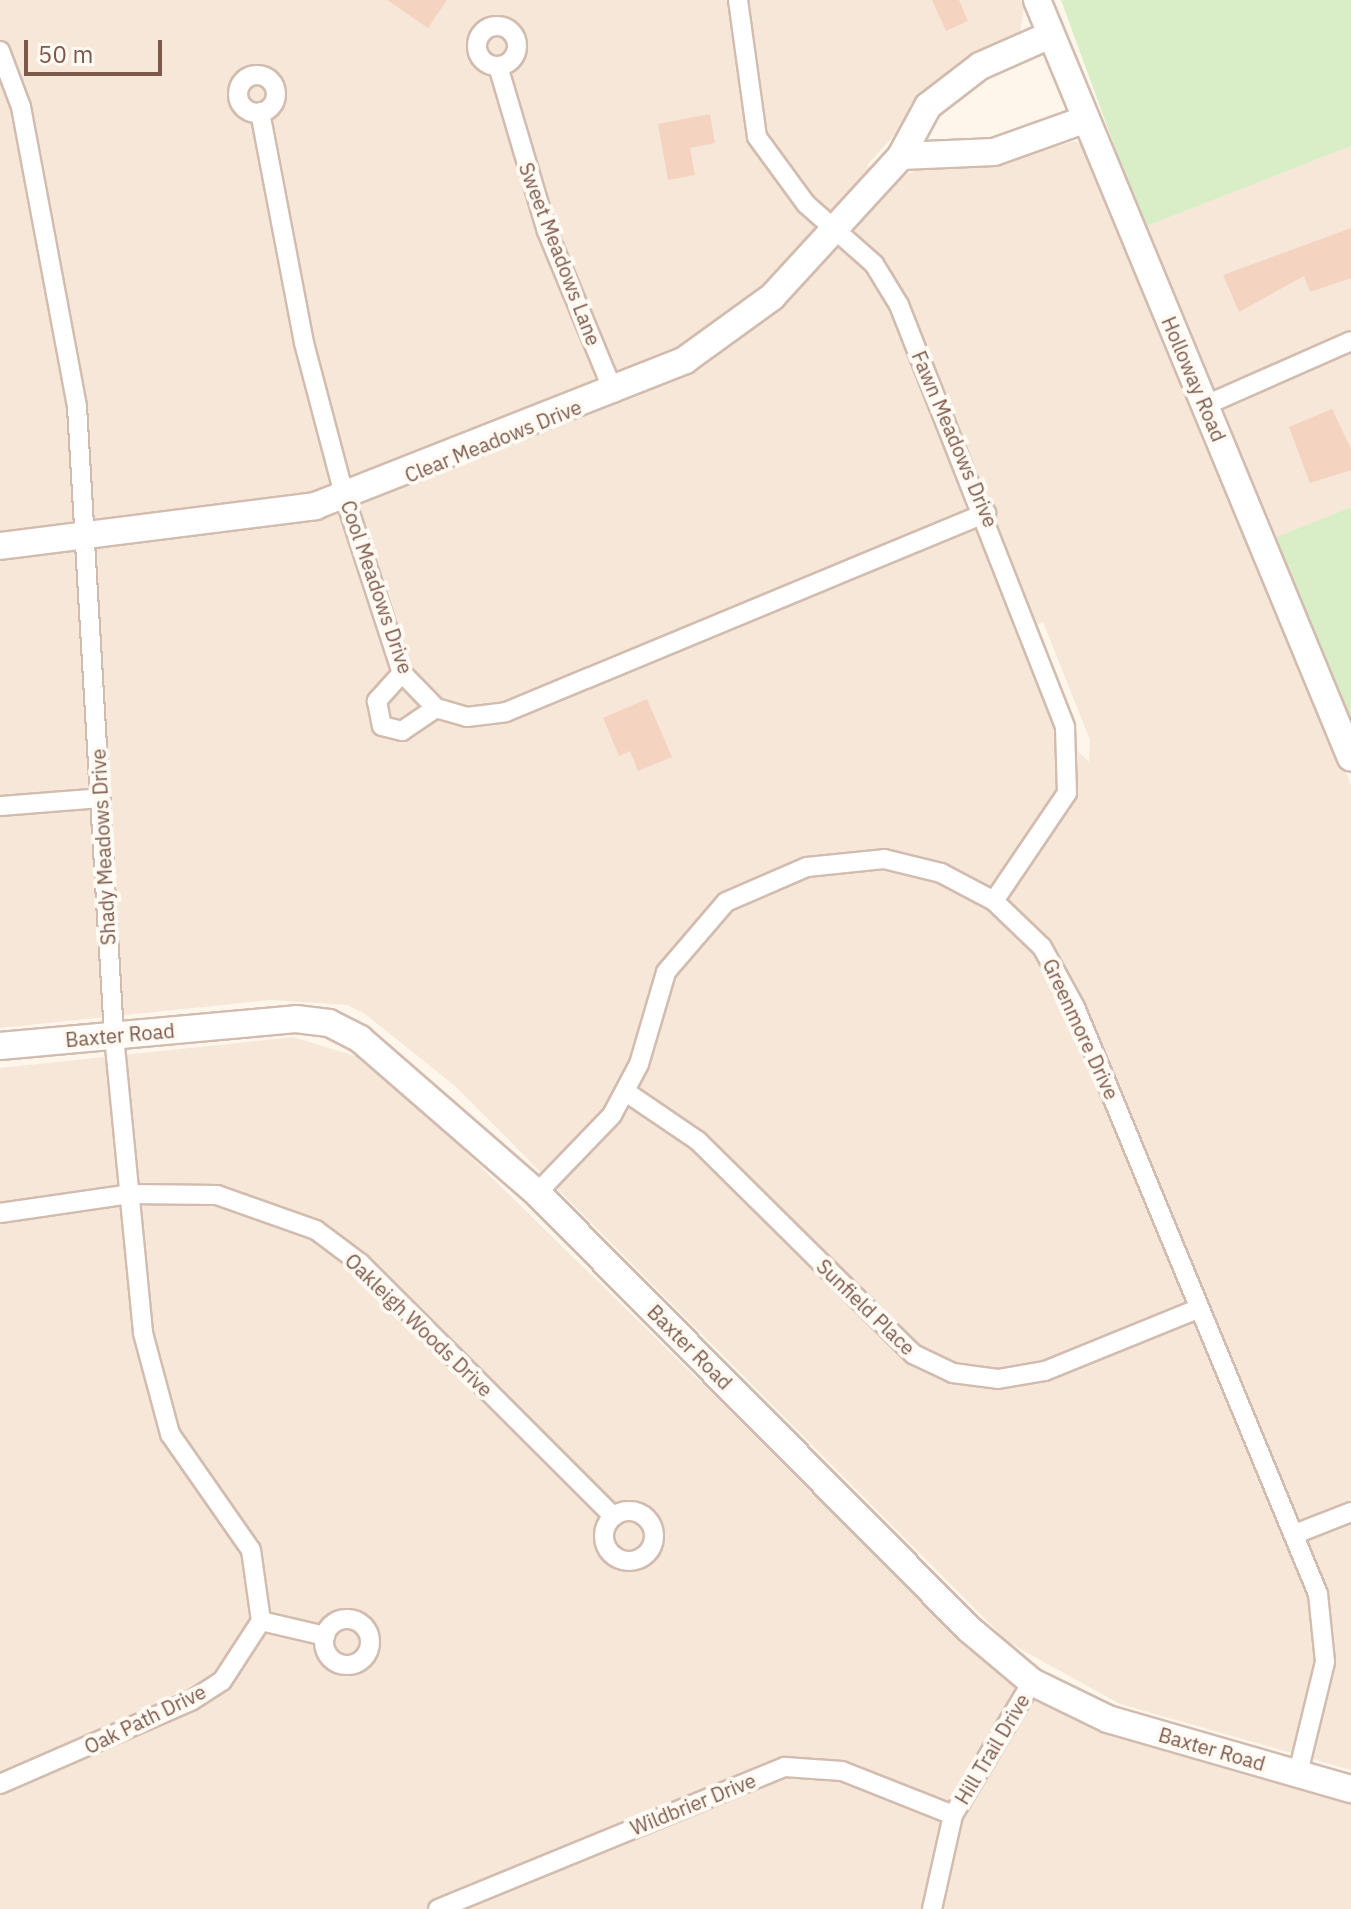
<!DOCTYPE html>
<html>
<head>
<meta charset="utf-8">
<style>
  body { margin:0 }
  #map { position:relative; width:1351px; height:1909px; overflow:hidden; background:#fef6eb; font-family:"IBM Plex Sans",sans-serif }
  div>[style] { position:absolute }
  .residential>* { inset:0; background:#f6e7d9 }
  .green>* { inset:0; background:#d9edc7 }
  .building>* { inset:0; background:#f5d3c1 }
  .roads { filter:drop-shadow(2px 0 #d2bcaf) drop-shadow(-2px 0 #d2bcaf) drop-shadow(0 2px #d2bcaf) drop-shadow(0 -2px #d2bcaf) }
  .street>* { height:18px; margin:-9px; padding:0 9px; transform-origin:9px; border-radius:9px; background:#fff }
  .street>.ring { margin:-9px; padding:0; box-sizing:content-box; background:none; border:18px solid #fff; border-radius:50% }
  .secondary>* { height:26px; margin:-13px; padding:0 13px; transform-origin:13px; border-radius:13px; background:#fff }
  span { translate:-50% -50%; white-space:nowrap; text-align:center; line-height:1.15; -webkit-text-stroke:8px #fffaf3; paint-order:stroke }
  .street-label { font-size:20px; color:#7c5a4b }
  .scale { position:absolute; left:24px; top:40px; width:138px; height:36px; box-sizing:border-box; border:4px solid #7c5a4b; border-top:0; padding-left:10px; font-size:24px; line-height:28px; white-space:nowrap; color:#7c5a4b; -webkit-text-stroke:6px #fffaf3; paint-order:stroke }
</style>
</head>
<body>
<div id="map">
  <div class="residential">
    <div style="clip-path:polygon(evenodd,0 0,1025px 0,1020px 34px,918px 109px,867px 165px,884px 187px,921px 167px,1011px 160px,1075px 141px,1087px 147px,1351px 785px,1351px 1770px,1120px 1704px,1008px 1642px,454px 1085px,365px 1014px,347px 1005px,270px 1000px,0 1028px,0 0,1043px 622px,1090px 740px,1089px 762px,1065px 739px,1023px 631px,1043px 622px)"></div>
    <div style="clip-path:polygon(1351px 146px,1351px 507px,1274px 538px,1144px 227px)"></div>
    <div style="clip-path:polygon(293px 1037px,358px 1057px,392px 1080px,998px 1673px,1052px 1708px,1159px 1750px,1351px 1802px,1351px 1909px,0 1909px,0 1068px)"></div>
  </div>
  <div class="green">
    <div style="clip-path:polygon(1061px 0,1351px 0,1351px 146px,1144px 227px)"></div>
    <div style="clip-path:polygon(1351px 507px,1351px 719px,1274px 538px)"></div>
  </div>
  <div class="building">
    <div style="clip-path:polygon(387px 0,447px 0,428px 28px)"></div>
    <div style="clip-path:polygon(932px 0,959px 0,968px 21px,946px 31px)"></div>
    <div style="clip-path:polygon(710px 114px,715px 143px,690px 148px,695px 175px,668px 180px,658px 124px)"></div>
    <div style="clip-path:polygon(1351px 228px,1351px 278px,1310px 292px,1304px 276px,1239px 312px,1223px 275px)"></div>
    <div style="clip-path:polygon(1332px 409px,1351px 449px,1351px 470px,1310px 483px,1289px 427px)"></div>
    <div style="clip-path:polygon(647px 699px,672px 757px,638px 771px,630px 751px,619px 756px,603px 718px)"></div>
  </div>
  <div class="roads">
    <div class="street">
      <div style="left:738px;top:0;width:138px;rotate:82.1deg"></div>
      <div style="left:757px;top:137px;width:83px;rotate:53.8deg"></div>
      <div style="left:806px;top:204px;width:91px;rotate:41.4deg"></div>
      <div style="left:874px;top:264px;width:48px;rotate:58.6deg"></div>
      <div style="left:899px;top:305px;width:453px;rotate:68.5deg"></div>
      <div style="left:1065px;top:727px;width:66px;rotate:88.3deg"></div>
      <div style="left:1067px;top:793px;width:130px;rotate:124.1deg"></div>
      <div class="ring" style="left:477px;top:26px;width:22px;height:22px"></div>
      <div style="left:0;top:51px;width:60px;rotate:69.4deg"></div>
      <div style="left:21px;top:107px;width:305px;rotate:79.4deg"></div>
      <div style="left:77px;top:407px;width:630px;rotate:86.63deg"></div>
      <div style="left:114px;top:1036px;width:298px;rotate:84.4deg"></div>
      <div style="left:143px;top:1333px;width:105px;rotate:75deg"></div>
      <div style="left:170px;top:1434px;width:141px;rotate:55.1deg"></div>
      <div style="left:251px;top:1550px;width:72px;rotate:82deg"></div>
      <div style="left:498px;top:66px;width:172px;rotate:73.5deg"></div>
      <div style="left:547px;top:231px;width:175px;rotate:67.5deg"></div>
      <div class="ring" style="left:238px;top:75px;width:20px;height:20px"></div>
      <div style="left:260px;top:112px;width:235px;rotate:79.2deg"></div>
      <div style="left:304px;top:343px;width:160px;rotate:75.2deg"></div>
      <div style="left:345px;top:498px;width:184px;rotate:72deg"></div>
      <div style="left:402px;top:673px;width:49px;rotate:45.8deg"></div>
      <div style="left:436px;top:708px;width:32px;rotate:16deg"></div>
      <div style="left:467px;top:717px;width:39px;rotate:-7deg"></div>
      <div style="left:506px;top:712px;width:520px;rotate:-22.52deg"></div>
      <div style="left:1206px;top:405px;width:158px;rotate:-23.8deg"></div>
      <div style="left:402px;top:673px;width:38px;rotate:132deg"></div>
      <div style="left:377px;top:701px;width:25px;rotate:79deg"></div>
      <div style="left:382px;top:726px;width:21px;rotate:14deg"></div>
      <div style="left:402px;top:731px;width:41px;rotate:-34.1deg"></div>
      <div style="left:0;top:806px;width:101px;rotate:-4.5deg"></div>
      <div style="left:626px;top:1092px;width:87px;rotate:34.2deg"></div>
      <div style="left:698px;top:1141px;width:303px;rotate:44.7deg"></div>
      <div style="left:913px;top:1354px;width:44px;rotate:25.4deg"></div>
      <div style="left:953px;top:1373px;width:45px;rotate:7.6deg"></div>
      <div style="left:998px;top:1379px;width:48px;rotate:-9.7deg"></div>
      <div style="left:1045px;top:1371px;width:167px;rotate:-22.1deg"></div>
      <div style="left:537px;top:1193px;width:108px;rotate:-46.1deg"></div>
      <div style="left:612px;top:1115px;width:58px;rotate:-62.1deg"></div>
      <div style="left:639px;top:1064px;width:96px;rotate:-73.6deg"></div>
      <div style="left:666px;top:972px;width:92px;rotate:-49.4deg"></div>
      <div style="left:726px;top:902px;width:88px;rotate:-23.4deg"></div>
      <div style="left:807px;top:867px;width:77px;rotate:-5.9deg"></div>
      <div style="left:884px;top:859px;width:59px;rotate:13.8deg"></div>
      <div style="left:941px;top:873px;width:60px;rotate:27.8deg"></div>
      <div style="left:994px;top:901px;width:66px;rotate:43.8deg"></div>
      <div style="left:1042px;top:947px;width:68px;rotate:61.2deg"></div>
      <div style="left:1075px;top:1007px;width:635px;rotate:67.51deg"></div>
      <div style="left:1318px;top:1594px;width:68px;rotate:84.1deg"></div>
      <div style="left:1325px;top:1662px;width:114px;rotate:103.7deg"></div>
      <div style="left:0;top:1213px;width:131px;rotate:-8.3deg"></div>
      <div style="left:130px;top:1194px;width:87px;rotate:0.7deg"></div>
      <div style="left:217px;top:1195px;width:105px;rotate:19.5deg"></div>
      <div style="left:316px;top:1230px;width:55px;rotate:36.9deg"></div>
      <div style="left:360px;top:1263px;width:358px;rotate:45deg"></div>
      <div class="ring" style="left:604px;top:1511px;width:32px;height:32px"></div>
      <div style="left:1295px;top:1534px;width:60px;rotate:-21.4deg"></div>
      <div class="ring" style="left:324px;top:1619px;width:28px;height:28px"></div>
      <div style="left:261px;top:1621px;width:66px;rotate:13.2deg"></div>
      <div style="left:0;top:1784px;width:208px;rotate:-23.5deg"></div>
      <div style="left:191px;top:1701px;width:37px;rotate:-33deg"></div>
      <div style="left:222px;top:1681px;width:72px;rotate:-57deg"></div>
      <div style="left:438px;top:1909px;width:375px;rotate:-22.3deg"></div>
      <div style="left:785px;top:1767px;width:57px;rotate:4deg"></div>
      <div style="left:842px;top:1771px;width:119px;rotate:21.6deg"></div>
      <div style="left:932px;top:1909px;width:96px;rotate:-77.4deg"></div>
      <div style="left:953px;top:1815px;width:155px;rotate:-59.3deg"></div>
    </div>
    <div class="secondary">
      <div style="left:1037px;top:0;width:820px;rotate:67.5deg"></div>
      <div style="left:901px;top:156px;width:93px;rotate:-2.5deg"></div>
      <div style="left:994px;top:152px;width:96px;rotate:-19.6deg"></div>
      <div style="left:0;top:546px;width:318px;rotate:-7.2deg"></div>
      <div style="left:315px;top:506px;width:398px;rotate:-21.5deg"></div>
      <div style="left:685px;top:360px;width:107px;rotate:-35.9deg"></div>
      <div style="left:772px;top:297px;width:191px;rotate:-47.5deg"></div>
      <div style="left:901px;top:156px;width:57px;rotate:-61.6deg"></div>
      <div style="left:928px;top:106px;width:66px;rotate:-37.6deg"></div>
      <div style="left:980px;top:66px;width:77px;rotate:-23.9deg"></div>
      <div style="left:0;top:1046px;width:297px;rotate:-5.2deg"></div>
      <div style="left:296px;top:1019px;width:33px;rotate:7deg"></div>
      <div style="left:329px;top:1023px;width:35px;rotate:27deg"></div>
      <div style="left:360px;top:1039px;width:235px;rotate:41deg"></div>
      <div style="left:537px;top:1193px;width:614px;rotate:45.26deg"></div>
      <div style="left:969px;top:1629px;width:82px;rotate:40.1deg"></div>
      <div style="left:1032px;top:1682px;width:85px;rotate:26deg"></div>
      <div style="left:1108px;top:1719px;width:253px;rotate:16.1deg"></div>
    </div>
  </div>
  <div class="street-label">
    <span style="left:560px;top:254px;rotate:69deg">Sweet Meadows Lane</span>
    <span style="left:1194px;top:379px;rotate:67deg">Holloway Road</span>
    <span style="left:955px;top:439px;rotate:67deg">Fawn Meadows Drive</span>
    <span style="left:493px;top:441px;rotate:-22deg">Clear Meadows Drive</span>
    <span style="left:377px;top:587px;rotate:71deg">Cool Meadows Drive</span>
    <span style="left:103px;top:847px;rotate:-93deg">Shady Meadows Drive</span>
    <span style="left:1081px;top:1029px;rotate:65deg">Greenmore Drive</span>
    <span style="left:120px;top:1035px;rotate:-5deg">Baxter Road</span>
    <span style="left:866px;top:1307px;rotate:44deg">Sunfield Place</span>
    <span style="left:419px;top:1325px;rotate:44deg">Oakleigh Woods Drive</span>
    <span style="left:690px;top:1347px;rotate:45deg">Baxter Road</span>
    <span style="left:145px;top:1719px;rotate:-26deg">Oak Path Drive</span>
    <span style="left:992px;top:1749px;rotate:-59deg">Hill Trail Drive</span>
    <span style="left:1212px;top:1749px;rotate:16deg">Baxter Road</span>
    <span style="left:693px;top:1804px;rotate:-22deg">Wildbrier Drive</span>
  </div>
  <div class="scale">50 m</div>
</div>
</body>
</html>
